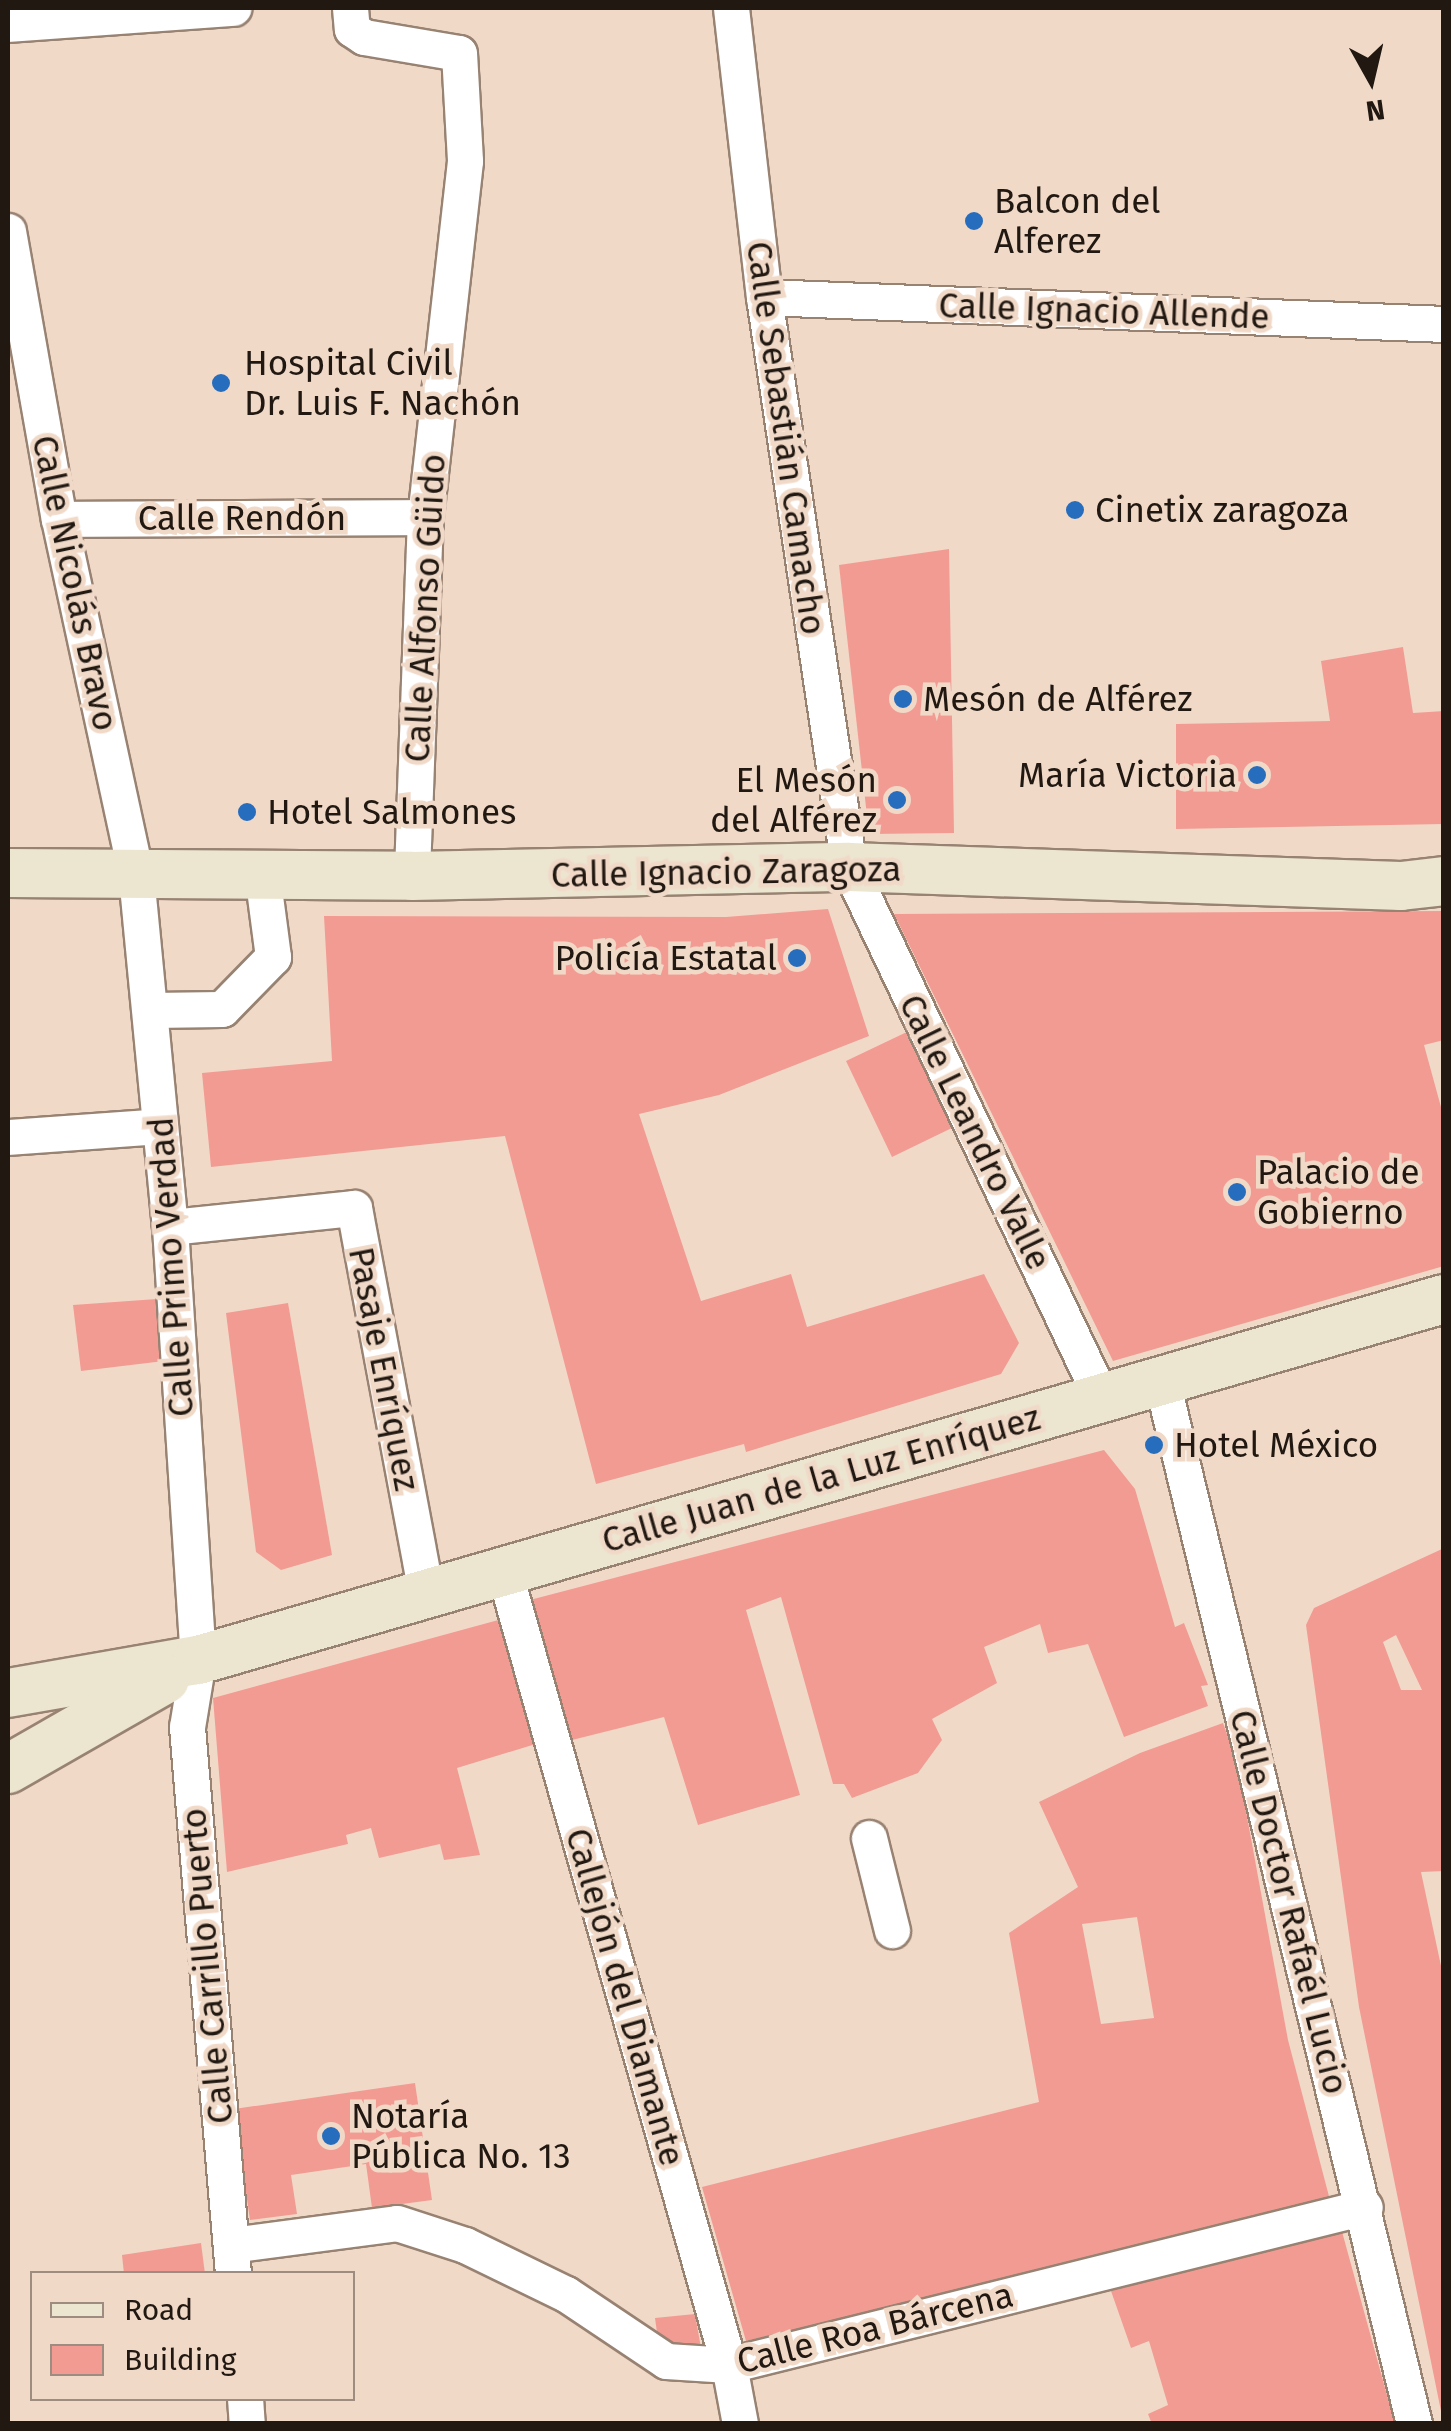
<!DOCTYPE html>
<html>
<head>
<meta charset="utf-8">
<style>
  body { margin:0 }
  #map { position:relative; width:1451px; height:2431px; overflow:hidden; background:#f1d9c8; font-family:"Fira Sans",sans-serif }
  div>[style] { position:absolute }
  .building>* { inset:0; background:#f29b93 }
  .roads { filter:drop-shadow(2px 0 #988272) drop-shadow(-2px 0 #988272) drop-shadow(0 2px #988272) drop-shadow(0 -2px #988272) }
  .street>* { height:35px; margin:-17.5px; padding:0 17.5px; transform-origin:17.5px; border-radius:17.5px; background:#fff }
  .secondary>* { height:48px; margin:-24px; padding:0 24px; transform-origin:24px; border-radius:24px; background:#ece5d0 }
  .dots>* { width:28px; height:28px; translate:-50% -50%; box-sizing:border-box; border:5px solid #f1d9c8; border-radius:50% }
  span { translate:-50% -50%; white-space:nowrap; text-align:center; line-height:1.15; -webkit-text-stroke:9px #f1d9c8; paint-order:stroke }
  .poi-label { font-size:35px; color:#201811 }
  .left { translate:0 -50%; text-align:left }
  .right { translate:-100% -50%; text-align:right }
  .street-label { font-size:35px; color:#201811 }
  .frame { position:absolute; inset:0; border:10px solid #201811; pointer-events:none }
  .legend { position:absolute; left:30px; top:2271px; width:325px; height:130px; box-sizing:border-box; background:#f1d9c8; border:2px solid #9d8c7f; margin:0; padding:12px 18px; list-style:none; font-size:30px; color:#201811 }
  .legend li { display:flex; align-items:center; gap:20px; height:50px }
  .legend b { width:50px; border:2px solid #9d8c7f }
  .north { position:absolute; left:1321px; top:30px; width:100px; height:100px; -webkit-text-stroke:8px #f1d9c8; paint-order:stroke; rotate:172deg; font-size:28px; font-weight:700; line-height:40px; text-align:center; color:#201811 }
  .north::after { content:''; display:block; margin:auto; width:35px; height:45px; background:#201811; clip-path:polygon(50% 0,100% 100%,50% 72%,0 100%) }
</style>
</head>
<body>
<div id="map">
  <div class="building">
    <div style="clip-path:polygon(949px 549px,954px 833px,869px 834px,839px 565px)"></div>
    <div style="clip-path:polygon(1403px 647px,1413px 713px,1444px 711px,1444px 824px,1176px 829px,1176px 724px,1330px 721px,1321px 661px)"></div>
    <div style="clip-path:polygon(828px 909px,869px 1036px,719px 1095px,639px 1114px,701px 1301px,791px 1274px,807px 1327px,984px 1274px,1019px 1343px,1001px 1374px,746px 1452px,744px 1444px,596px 1484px,505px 1136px,211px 1167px,202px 1073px,332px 1061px,324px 916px,726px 917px)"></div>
    <div style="clip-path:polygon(1444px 911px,1444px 1040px,1424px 1045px,1444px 1118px,1444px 1266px,1113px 1361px,894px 914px)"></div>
    <div style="clip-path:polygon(911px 1030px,958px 1125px,892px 1157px,846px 1061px)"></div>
    <div style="clip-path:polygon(157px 1299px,164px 1361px,81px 1371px,73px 1305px)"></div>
    <div style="clip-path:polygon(288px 1303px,332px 1555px,281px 1570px,256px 1552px,226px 1313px)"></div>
    <div style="clip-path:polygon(1104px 1450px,1135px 1489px,1175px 1627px,1184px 1623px,1208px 1685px,1201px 1686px,1208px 1706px,1124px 1737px,1088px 1644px,1048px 1653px,1040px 1624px,984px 1647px,997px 1683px,932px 1719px,942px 1740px,918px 1773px,852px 1798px,844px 1784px,833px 1784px,781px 1597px,746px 1610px,800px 1795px,698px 1825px,664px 1717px,568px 1741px,526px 1601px)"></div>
    <div style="clip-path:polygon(evenodd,1444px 1538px,1444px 1871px,1421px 1872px,1444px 1980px,1442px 2416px,1359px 2007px,1306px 1625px,1314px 1608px,1442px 1549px,1444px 1538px,1396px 1635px,1422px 1690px,1401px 1690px,1383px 1642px,1396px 1635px)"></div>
    <div style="clip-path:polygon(502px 1619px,539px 1743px,457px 1768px,480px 1855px,444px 1860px,440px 1844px,379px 1858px,371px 1828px,346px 1835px,348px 1844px,227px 1872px,213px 1698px)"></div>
    <div style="clip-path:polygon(evenodd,1223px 1723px,1237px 1762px,1288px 2040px,1331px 2204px,746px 2341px,702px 2187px,1039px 2102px,1009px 1933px,1078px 1887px,1039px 1802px,1140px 1753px,1223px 1723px,1137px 1917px,1154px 2018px,1101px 2024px,1082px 1924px,1137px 1917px)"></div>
    <div style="clip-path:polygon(415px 2083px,432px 2200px,372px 2208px,366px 2164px,291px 2175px,297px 2214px,250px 2220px,234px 2109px)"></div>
    <div style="clip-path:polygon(1341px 2228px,1395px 2424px,1152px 2424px,1148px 2414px,1168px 2405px,1149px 2341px,1131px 2348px,1111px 2291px)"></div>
    <div style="clip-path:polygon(201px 2243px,205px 2274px,124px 2274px,122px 2255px)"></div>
    <div style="clip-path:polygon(695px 2314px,701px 2348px,660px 2354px,655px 2318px)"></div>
  </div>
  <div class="roads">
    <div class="street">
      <div style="left:350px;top:8px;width:21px;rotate:85deg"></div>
      <div style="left:352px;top:29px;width:14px;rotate:34deg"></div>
      <div style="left:364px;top:37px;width:96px;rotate:9.6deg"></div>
      <div style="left:459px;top:53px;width:108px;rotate:86.8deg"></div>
      <div style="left:465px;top:161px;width:358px;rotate:96.4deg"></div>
      <div style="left:425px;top:517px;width:359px;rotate:92.1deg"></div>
      <div style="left:731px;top:8px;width:291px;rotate:83.5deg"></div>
      <div style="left:764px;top:297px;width:576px;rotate:81.52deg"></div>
      <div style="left:849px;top:867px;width:587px;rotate:64.57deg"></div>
      <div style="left:8px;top:24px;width:226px;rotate:-4.1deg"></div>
      <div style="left:8px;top:231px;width:292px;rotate:80deg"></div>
      <div style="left:59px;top:519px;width:364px;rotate:77.8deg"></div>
      <div style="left:136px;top:875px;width:354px;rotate:84.5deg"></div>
      <div style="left:170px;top:1227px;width:434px;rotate:86.3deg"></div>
      <div style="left:198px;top:1660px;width:68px;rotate:99.3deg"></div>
      <div style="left:187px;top:1727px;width:549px;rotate:85.19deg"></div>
      <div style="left:764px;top:297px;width:681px;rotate:2.27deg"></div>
      <div style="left:59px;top:519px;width:366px;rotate:-0.3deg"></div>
      <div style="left:151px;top:1010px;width:71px;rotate:-0.8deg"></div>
      <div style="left:222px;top:1009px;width:73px;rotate:-45.6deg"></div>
      <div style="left:273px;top:957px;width:85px;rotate:-97.5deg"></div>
      <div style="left:8px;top:1137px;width:152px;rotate:-4.1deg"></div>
      <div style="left:170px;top:1227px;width:185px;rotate:-5.9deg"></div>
      <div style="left:354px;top:1208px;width:392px;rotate:79.4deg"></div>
      <div style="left:1162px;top:1382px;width:1072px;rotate:76.4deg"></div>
      <div style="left:504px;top:1571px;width:825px;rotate:74.18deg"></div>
      <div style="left:729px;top:2365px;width:60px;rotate:79.4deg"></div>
      <div style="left:869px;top:1838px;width:95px;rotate:76deg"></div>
      <div style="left:231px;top:2245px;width:167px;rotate:-7.5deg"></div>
      <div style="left:397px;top:2223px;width:71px;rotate:17.9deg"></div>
      <div style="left:465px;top:2245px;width:112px;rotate:25.9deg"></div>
      <div style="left:566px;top:2294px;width:120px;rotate:33.8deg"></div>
      <div style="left:666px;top:2361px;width:63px;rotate:3.6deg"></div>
      <div style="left:729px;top:2365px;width:655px;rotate:-13.95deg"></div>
      <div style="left:245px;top:2398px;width:26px;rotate:86deg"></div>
    </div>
    <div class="secondary">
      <div style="left:8px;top:873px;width:404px;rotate:0.4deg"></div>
      <div style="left:412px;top:876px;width:437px;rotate:-1.2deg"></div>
      <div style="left:849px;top:867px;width:552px;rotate:1.97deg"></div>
      <div style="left:1401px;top:886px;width:43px;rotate:-6.6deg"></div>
      <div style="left:8px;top:1693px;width:193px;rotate:-9.9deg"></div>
      <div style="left:198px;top:1660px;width:1297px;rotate:-16.16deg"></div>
      <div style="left:8px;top:1769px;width:181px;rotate:-29.8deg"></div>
    </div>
  </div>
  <div class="dots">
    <div style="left:974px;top:221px;background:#276dbe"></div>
    <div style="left:221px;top:383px;background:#276dbe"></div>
    <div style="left:1075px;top:510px;background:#276dbe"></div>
    <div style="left:903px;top:699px;background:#276dbe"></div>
    <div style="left:1257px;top:775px;background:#276dbe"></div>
    <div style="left:897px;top:800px;background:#276dbe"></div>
    <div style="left:247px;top:812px;background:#276dbe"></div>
    <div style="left:797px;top:958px;background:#276dbe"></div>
    <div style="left:1237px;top:1192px;background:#276dbe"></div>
    <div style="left:1154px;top:1445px;background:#276dbe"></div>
    <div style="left:331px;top:2136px;background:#276dbe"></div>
  </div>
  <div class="poi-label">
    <span class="left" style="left:994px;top:221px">Balcon del<br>Alferez</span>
    <span class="left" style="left:244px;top:383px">Hospital Civil<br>Dr. Luis F. Nachón</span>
    <span class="left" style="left:1095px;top:510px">Cinetix zaragoza</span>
    <span class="left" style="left:923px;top:699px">Mesón de Alférez</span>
    <span class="right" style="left:1237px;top:775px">María Victoria</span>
    <span class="right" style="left:877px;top:800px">El Mesón<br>del Alférez</span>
    <span class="left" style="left:267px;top:812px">Hotel Salmones</span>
    <span class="right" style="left:777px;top:958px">Policía Estatal</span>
    <span class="left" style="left:1257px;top:1192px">Palacio de<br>Gobierno</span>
    <span class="left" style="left:1174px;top:1445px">Hotel México</span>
    <span class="left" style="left:351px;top:2136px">Notaría<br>Pública No. 13</span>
  </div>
  <div class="street-label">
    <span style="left:1104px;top:311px;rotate:2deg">Calle Ignacio Allende</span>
    <span style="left:786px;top:438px;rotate:82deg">Calle Sebastián Camacho</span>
    <span style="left:242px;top:518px">Calle Rendón</span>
    <span style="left:75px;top:583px;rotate:78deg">Calle Nicolás Bravo</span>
    <span style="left:425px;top:608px;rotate:-87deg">Calle Alfonso Güido</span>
    <span style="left:726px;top:872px;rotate:-1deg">Calle Ignacio Zaragoza</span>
    <span style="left:975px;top:1132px;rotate:64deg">Calle Leandro Valle</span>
    <span style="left:171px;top:1267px;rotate:-94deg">Calle Primo Verdad</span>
    <span style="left:384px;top:1369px;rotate:79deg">Pasaje Enríquez</span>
    <span style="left:821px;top:1479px;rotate:-16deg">Calle Juan de la Luz Enríquez</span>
    <span style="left:1289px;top:1902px;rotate:76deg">Calle Doctor Rafaél Lucio</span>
    <span style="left:207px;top:1966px;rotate:-95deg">Calle Carrillo Puerto</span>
    <span style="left:625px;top:1997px;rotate:74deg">Callejón del Diamante</span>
    <span style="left:875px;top:2328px;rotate:-14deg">Calle Roa Bárcena</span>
  </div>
  <div class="frame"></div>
  <ul class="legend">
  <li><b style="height:12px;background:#ece5d0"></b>Road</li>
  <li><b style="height:28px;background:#f29b93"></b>Building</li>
  </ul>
  <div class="north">N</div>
</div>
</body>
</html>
